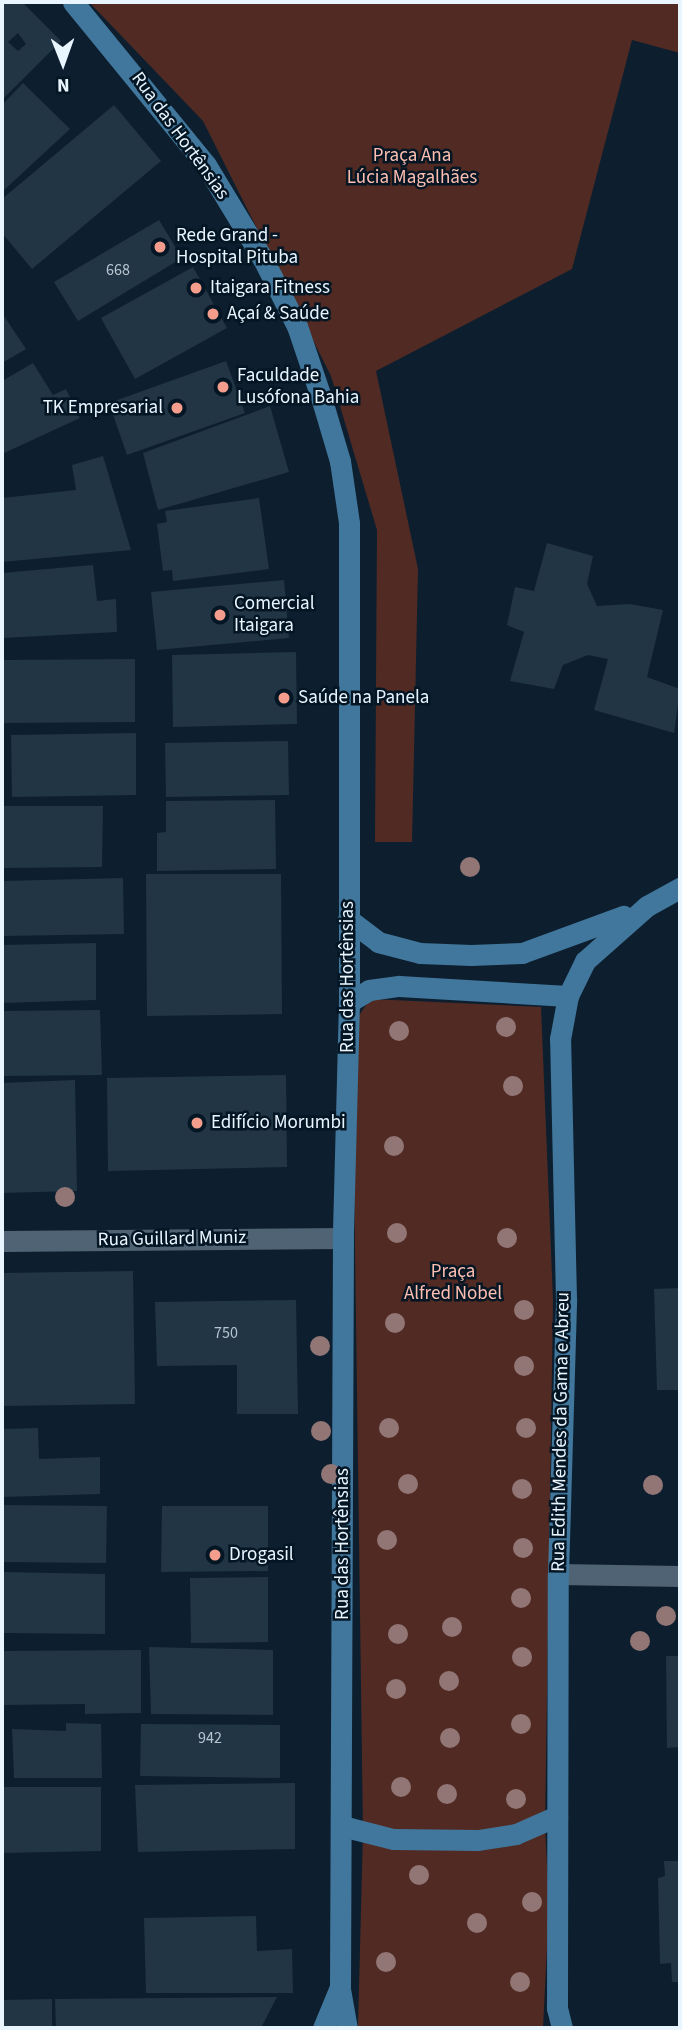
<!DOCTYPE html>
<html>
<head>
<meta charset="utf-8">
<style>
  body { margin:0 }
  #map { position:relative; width:682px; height:2030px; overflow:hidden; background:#0d1f2e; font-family:"Source Sans 3",sans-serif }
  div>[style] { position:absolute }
  .green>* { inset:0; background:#512b23 }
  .building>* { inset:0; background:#223544 }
  .street>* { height:21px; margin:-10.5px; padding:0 10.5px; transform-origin:10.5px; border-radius:10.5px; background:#4f6374 }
  .secondary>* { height:21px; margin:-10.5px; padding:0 10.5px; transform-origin:10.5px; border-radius:10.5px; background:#41779c }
  .trees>* { width:20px; height:20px; margin:-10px; border-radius:50%; background:#927676 }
  .dots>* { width:19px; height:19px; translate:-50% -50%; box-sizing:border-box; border:4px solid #041624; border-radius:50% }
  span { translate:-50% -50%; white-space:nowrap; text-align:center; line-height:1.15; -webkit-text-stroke:5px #041624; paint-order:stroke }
  .number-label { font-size:16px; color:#b7c5d0 }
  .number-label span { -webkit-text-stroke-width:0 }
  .street-label { font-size:19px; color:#e9f5ff }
  .park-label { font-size:19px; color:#febeb0 }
  .poi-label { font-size:19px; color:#e9f5ff }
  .left { translate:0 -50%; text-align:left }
  .right { translate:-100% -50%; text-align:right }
  .frame { position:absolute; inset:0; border:4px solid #e9f5ff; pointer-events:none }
  .north { position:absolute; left:28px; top:28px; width:70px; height:70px; -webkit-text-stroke:5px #041624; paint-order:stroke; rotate:179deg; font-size:19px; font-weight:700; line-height:28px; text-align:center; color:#e9f5ff }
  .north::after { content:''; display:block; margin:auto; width:24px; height:32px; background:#e9f5ff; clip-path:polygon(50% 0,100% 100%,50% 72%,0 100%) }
</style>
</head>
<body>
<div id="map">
  <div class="green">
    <div style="clip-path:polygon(89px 2px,680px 2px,680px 53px,632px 40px,572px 269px,376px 371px,418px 569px,412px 842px,375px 842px,377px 530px,331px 376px,203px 121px)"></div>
    <div style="clip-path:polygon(370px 999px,541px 1007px,553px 1300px,545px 1825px,549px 1907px,543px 2028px,358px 2026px,363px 1833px,352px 1026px)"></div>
  </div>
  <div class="building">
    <div style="clip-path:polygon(evenodd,2px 2px,22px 2px,61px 41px,2px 100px,2px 2px,18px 33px,26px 44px,18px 51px,8px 42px,18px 33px)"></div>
    <div style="clip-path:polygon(23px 83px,70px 129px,2px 192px,2px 105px)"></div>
    <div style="clip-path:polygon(114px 105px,161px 161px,32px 269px,2px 233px,2px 199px)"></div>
    <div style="clip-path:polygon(159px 220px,182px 258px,78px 321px,54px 282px)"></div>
    <div style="clip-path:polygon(193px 267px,227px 328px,135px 379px,101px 318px)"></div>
    <div style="clip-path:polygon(2px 313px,26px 349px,2px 363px)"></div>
    <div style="clip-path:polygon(226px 361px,245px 413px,127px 455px,109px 403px)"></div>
    <div style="clip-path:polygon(33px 363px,53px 395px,66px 389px,80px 418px,2px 454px,2px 381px)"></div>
    <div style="clip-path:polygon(270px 406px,289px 472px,158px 510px,143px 453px)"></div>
    <div style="clip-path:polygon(103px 456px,131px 550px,2px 562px,2px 498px,76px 490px,72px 465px)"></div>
    <div style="clip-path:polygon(259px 498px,269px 569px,173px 581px,172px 570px,163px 571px,157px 524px,167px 522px,165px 511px)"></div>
    <div style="clip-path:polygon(547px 543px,593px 556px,587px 584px,597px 606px,630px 604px,663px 610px,647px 677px,680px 689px,674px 733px,594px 710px,608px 659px,588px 655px,563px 665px,554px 689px,510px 681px,524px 632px,507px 625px,515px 587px,534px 591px)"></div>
    <div style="clip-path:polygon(93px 565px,97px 601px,116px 599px,117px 632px,2px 638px,2px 573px)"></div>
    <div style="clip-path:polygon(284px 580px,289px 638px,157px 650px,151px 592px)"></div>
    <div style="clip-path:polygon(296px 652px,297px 724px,173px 727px,172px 655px)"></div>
    <div style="clip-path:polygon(135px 659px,135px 722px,2px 723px,2px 660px)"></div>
    <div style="clip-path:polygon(136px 733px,136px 795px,12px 797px,11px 735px)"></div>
    <div style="clip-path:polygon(288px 741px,289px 795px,166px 797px,165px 743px)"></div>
    <div style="clip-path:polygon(275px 800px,276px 869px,157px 871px,157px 833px,166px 832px,166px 801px)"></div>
    <div style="clip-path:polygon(2px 806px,103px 806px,102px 867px,2px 868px)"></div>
    <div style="clip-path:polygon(146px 874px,281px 874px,282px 1014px,147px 1016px)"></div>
    <div style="clip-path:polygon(123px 878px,124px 934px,2px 936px,2px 881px)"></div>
    <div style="clip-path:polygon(96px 943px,96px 1000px,2px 1003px,2px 945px)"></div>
    <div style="clip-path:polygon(100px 1010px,102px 1075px,2px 1076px,2px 1011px)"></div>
    <div style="clip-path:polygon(286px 1075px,287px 1167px,108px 1171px,107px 1078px)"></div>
    <div style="clip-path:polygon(75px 1080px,77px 1191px,2px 1193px,2px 1083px)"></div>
    <div style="clip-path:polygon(133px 1271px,135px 1404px,2px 1406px,2px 1273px)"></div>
    <div style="clip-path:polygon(680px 1288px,680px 1390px,657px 1390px,654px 1289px)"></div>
    <div style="clip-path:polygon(296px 1300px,298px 1414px,237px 1414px,237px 1365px,157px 1366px,155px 1302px)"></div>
    <div style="clip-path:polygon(38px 1428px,39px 1459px,100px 1457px,100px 1494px,2px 1497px,2px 1429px)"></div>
    <div style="clip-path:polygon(2px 1505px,107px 1506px,106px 1563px,2px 1562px)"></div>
    <div style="clip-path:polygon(162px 1506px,268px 1506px,268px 1571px,161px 1572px)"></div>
    <div style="clip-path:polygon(3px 1572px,105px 1574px,105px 1634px,4px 1633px)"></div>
    <div style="clip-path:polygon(268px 1577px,268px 1642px,191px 1643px,190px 1578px)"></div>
    <div style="clip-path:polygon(149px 1647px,273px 1650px,273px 1715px,151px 1714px)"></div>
    <div style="clip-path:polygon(141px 1650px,141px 1713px,85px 1714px,85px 1704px,2px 1705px,2px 1651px)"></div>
    <div style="clip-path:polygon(666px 1656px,680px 1656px,680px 1747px,667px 1748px)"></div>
    <div style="clip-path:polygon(66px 1723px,101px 1724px,102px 1778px,14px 1778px,12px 1729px,66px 1731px)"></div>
    <div style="clip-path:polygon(141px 1724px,280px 1725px,280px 1778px,140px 1776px)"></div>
    <div style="clip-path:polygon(295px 1783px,295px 1849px,138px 1852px,135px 1785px)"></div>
    <div style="clip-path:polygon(2px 1787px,101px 1787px,101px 1851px,2px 1853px)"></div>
    <div style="clip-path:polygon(664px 1861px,680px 1861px,680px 1982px,672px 1982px,671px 1963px,660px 1964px,658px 1878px,665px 1876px)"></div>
    <div style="clip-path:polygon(256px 1916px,257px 1951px,292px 1949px,293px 1993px,146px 1993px,144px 1918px)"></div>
    <div style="clip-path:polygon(277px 1997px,261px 2028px,56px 2028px,55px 1999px)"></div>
    <div style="clip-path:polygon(52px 1999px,52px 2028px,2px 2028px,2px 2000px)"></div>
  </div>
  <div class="street">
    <div style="left:2px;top:1241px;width:341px;rotate:-0.5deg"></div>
    <div style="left:558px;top:1574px;width:122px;rotate:0.9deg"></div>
  </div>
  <div class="secondary">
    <div style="left:73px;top:2px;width:210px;rotate:50.8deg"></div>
    <div style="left:206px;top:165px;width:110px;rotate:58.8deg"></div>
    <div style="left:263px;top:259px;width:75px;rotate:63.1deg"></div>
    <div style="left:297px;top:326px;width:75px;rotate:71.3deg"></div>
    <div style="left:321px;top:397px;width:67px;rotate:73.5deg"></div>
    <div style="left:340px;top:461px;width:63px;rotate:81.7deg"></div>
    <div style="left:349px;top:523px;width:479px;rotate:90deg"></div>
    <div style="left:349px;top:1002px;width:236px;rotate:91.5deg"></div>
    <div style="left:343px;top:1238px;width:749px;rotate:90.23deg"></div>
    <div style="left:340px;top:1987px;width:44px;rotate:112.5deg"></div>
    <div style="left:348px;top:919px;width:38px;rotate:37deg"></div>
    <div style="left:378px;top:942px;width:43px;rotate:14.7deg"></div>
    <div style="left:420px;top:953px;width:51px;rotate:2.2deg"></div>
    <div style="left:471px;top:955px;width:51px;rotate:-2.2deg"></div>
    <div style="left:522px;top:953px;width:108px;rotate:-20.1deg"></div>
    <div style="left:349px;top:1002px;width:23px;rotate:-31deg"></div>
    <div style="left:369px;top:990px;width:30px;rotate:-8deg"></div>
    <div style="left:399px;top:986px;width:169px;rotate:3.4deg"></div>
    <div style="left:342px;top:1826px;width:53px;rotate:14.3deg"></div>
    <div style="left:393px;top:1839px;width:85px;rotate:0.7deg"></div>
    <div style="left:478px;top:1840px;width:38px;rotate:-9deg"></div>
    <div style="left:516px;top:1834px;width:45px;rotate:-23.7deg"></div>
    <div style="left:340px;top:1989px;width:40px;rotate:80deg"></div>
    <div style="left:562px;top:2028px;width:21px;rotate:-104deg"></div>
    <div style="left:557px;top:2008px;width:434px;rotate:-89.9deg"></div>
    <div style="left:558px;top:1574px;width:275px;rotate:-88.3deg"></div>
    <div style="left:566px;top:1299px;width:260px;rotate:-91.3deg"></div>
    <div style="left:560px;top:1039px;width:44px;rotate:-79.5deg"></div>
    <div style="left:568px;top:996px;width:39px;rotate:-64deg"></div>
    <div style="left:585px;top:961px;width:83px;rotate:-41.6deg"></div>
    <div style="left:647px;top:906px;width:38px;rotate:-29deg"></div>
  </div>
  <div class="trees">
    <div style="left:470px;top:867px"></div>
    <div style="left:506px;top:1027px"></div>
    <div style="left:399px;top:1031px"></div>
    <div style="left:513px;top:1086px"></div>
    <div style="left:394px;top:1146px"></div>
    <div style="left:65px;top:1197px"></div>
    <div style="left:397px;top:1233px"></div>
    <div style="left:507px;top:1238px"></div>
    <div style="left:524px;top:1310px"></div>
    <div style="left:395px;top:1323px"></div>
    <div style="left:320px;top:1346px"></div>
    <div style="left:524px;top:1366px"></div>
    <div style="left:389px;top:1428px"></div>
    <div style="left:526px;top:1428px"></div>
    <div style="left:321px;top:1431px"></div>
    <div style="left:331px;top:1474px"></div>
    <div style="left:408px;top:1484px"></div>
    <div style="left:653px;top:1485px"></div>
    <div style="left:522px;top:1489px"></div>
    <div style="left:387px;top:1540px"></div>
    <div style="left:523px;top:1548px"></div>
    <div style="left:521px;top:1598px"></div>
    <div style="left:666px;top:1616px"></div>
    <div style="left:452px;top:1627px"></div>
    <div style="left:398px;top:1634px"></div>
    <div style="left:640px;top:1641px"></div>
    <div style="left:522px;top:1657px"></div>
    <div style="left:449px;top:1681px"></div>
    <div style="left:396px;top:1689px"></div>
    <div style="left:521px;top:1724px"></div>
    <div style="left:450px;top:1738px"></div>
    <div style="left:401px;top:1787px"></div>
    <div style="left:447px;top:1794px"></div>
    <div style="left:516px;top:1799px"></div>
    <div style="left:419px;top:1875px"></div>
    <div style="left:532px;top:1902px"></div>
    <div style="left:477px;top:1923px"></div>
    <div style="left:386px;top:1962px"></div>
    <div style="left:520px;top:1982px"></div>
  </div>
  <div class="dots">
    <div style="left:160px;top:247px;background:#f49d8c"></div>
    <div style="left:196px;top:288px;background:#f49d8c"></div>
    <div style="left:213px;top:314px;background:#f49d8c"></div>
    <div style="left:223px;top:387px;background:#f49d8c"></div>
    <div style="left:177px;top:408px;background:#f49d8c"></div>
    <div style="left:220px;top:615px;background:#f49d8c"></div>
    <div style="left:284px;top:698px;background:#f49d8c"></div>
    <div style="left:197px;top:1123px;background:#f49d8c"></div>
    <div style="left:215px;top:1555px;background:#f49d8c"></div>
  </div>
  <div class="number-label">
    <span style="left:118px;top:270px">668</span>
    <span style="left:226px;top:1333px">750</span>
    <span style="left:210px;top:1738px">942</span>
  </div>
  <div class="street-label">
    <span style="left:180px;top:136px;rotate:54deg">Rua das Hortênsias</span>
    <span style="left:348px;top:977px;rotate:-90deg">Rua das Hortênsias</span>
    <span style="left:172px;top:1239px;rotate:-1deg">Rua Guillard Muniz</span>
    <span style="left:561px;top:1432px;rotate:-89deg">Rua Edith Mendes da Gama e Abreu</span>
    <span style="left:343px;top:1544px;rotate:-90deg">Rua das Hortênsias</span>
  </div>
  <div class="park-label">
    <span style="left:412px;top:167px">Praça Ana<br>Lúcia Magalhães</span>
    <span style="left:453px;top:1283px">Praça<br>Alfred Nobel</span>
  </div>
  <div class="poi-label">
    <span class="left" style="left:176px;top:247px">Rede Grand -<br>Hospital Pituba</span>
    <span class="left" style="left:210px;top:288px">Itaigara Fitness</span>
    <span class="left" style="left:227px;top:314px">Açaí &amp; Saúde</span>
    <span class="left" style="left:237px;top:387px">Faculdade<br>Lusófona Bahia</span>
    <span class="right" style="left:163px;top:408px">TK Empresarial</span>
    <span class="left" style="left:234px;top:615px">Comercial<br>Itaigara</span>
    <span class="left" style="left:298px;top:698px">Saúde na Panela</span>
    <span class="left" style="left:211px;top:1123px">Edifício Morumbi</span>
    <span class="left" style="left:229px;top:1555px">Drogasil</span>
  </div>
  <div class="frame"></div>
  <div class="north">N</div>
</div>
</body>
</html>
